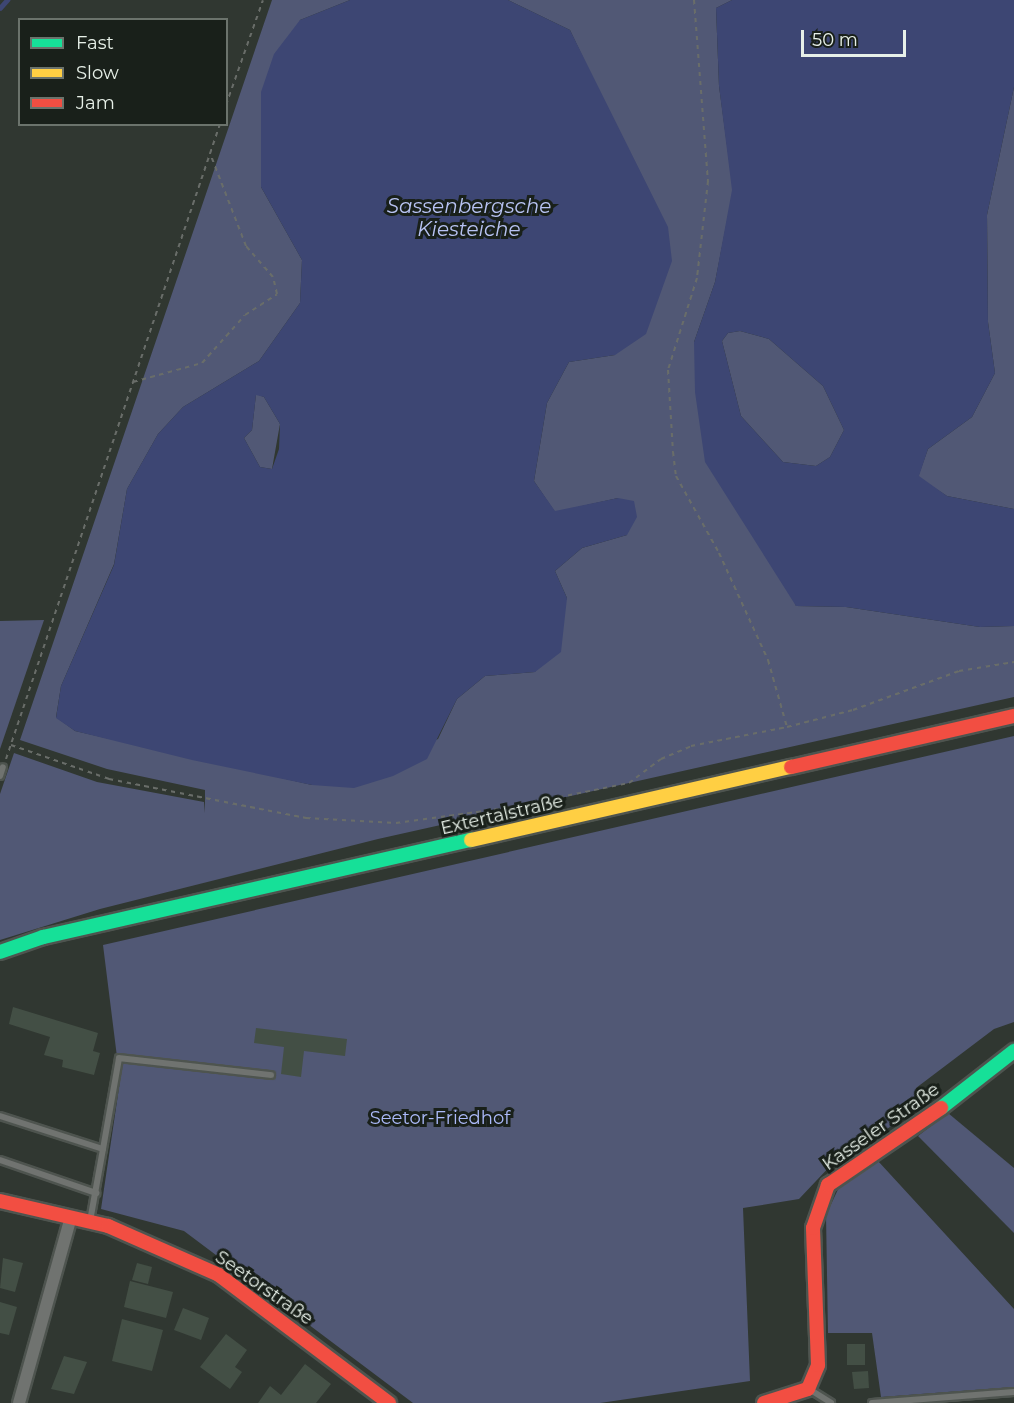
<!DOCTYPE html>
<html>
<head>
<meta charset="utf-8">
<style>
  body { margin:0 }
  #map { position:relative; width:1014px; height:1403px; overflow:hidden; background:#303731; font-family:Montserrat,sans-serif }
  div>[style] { position:absolute }
  .green>* { inset:0; background:#515875 }
  .water>* { inset:0; background:#3d4673 }
  .stream>* { height:4.5px; margin:-2.25px; padding:0 2.25px; transform-origin:2.25px; border-radius:2.25px; background:#3d4673 }
  .building>* { inset:0; background:#434f45 }
  .path>* { height:2px; margin-top:-1px; transform-origin:0; background:repeating-linear-gradient(90deg,#696d69 0 4.5px,transparent 0 9px) }
  .roads { filter:drop-shadow(2px 0 #4e544f) drop-shadow(-2px 0 #4e544f) drop-shadow(0 2px #4e544f) drop-shadow(0 -2px #4e544f) }
  .lane>* { height:6px; margin:-3px; padding:0 3px; transform-origin:3px; border-radius:3px; background:#707370 }
  .street>* { height:12px; margin:-6px; padding:0 6px; transform-origin:6px; border-radius:6px; background:#707370 }
  .fast>* { height:14px; margin:-7px; padding:0 7px; transform-origin:7px; border-radius:7px; background:#16e098 }
  .slow>* { height:14px; margin:-7px; padding:0 7px; transform-origin:7px; border-radius:7px; background:#ffcf43 }
  .jam>* { height:14px; margin:-7px; padding:0 7px; transform-origin:7px; border-radius:7px; background:#f24e42 }
  span { translate:-50% -50%; white-space:nowrap; text-align:center; line-height:1.15; -webkit-text-stroke:6px #19201a; paint-order:stroke }
  .street-label { font-size:18px; color:#e7f0e8 }
  .park-label { font-size:18px; color:#acbafa }
  .water-label { font-size:20px; color:#b8c3f3; font-style:italic }
  .legend { position:absolute; left:18px; top:18px; width:210px; height:108px; box-sizing:border-box; background:#19201a; border:2px solid #6b736c; margin:0; padding:8px 10px; list-style:none; font-size:18px; color:#e7f0e8 }
  .legend li { display:flex; align-items:center; gap:12px; height:30px }
  .legend b { width:30px; border:2px solid #6b736c }
  .scale { position:absolute; left:801px; top:30px; width:105px; height:27px; box-sizing:border-box; border:3px solid #e7f0e8; border-top:0; padding-left:8px; font-size:18px; line-height:21px; white-space:nowrap; color:#e7f0e8; -webkit-text-stroke:4px #19201a; paint-order:stroke }
</style>
</head>
<body>
<div id="map">
  <div class="green">
    <div style="clip-path:polygon(272px 0,350px 0,300px 20px,261px 187px,302px 260px,300px 303px,259px 361px,183px 407px,158px 434px,127px 489px,114px 564px,61px 686px,56px 717px,75px 731px,312px 785px,438px 739px,457px 699px,485px 676px,535px 672px,567px 598px,555px 571px,582px 548px,627px 535px,618px 498px,555px 512px,534px 481px,547px 403px,569px 362px,615px 355px,607px 108px,570px 30px,508px 0,732px 0,716px 8px,719px 86px,733px 190px,715px 282px,694px 342px,796px 606px,846px 607px,980px 627px,1014px 626px,1014px 697px,378px 839px,100px 909px,0 940px,0 794px,14px 753px,97px 782px,204px 802px,205px 813px,205px 790px,107px 769px,20px 740px)"></div>
    <div style="clip-path:polygon(1014px 87px,1014px 509px,947px 496px,918px 477px,928px 449px,972px 417px,995px 373px,988px 322px,987px 215px)"></div>
    <div style="clip-path:polygon(740px 331px,769px 339px,823px 386px,844px 430px,830px 457px,816px 466px,783px 462px,741px 416px,722px 341px,728px 333px)"></div>
    <div style="clip-path:polygon(256px 394px,264px 397px,280px 424px,272px 469px,260px 467px,244px 438px,252px 430px)"></div>
    <div style="clip-path:polygon(44px 620px,0 749px,0 621px)"></div>
    <div style="clip-path:polygon(1014px 736px,1014px 1022px,994px 1029px,916px 1088px,912px 1113px,833px 1163px,799px 1199px,743px 1208px,750px 1381px,600px 1403px,413px 1403px,184px 1231px,101px 1209px,120px 1081px,103px 945px)"></div>
    <div style="clip-path:polygon(948px 1113px,1014px 1168px,1014px 1233px,918px 1136px)"></div>
    <div style="clip-path:polygon(878px 1161px,1014px 1309px,1014px 1387px,881px 1397px,872px 1333px,828px 1333px,826px 1215px,841px 1183px)"></div>
  </div>
  <div class="water">
    <div style="clip-path:polygon(evenodd,350px 0,508px 0,570px 30px,668px 227px,672px 261px,646px 334px,615px 355px,569px 362px,547px 403px,534px 481px,555px 511px,618px 498px,634px 501px,637px 517px,627px 535px,582px 548px,555px 571px,567px 598px,561px 652px,535px 672px,485px 676px,457px 699px,427px 759px,393px 776px,354px 788px,312px 785px,192px 760px,75px 731px,56px 718px,61px 686px,114px 565px,127px 489px,158px 434px,183px 407px,259px 361px,300px 303px,302px 260px,261px 187px,261px 92px,274px 54px,300px 20px,350px 0,256px 395px,264px 397px,280px 424px,279px 449px,272px 469px,260px 467px,244px 438px,252px 430px,256px 395px)"></div>
    <div style="clip-path:polygon(evenodd,732px 0,1014px 0,1014px 87px,987px 215px,988px 322px,995px 373px,972px 417px,928px 449px,919px 476px,947px 496px,1014px 509px,1014px 626px,980px 627px,846px 607px,796px 606px,705px 462px,695px 392px,694px 342px,715px 282px,732px 190px,719px 86px,716px 8px,732px 0,740px 331px,769px 339px,823px 386px,844px 430px,830px 457px,816px 466px,783px 462px,741px 416px,722px 341px,728px 333px,740px 331px)"></div>
  </div>
  <div class="stream">
    <div style="left:0;top:8px;width:11px;rotate:-49deg"></div>
  </div>
  <div class="building">
    <div style="clip-path:polygon(13px 1007px,98px 1033px,93px 1051px,100px 1053px,94px 1075px,62px 1067px,63px 1060px,44px 1055px,50px 1037px,9px 1024px)"></div>
    <div style="clip-path:polygon(256px 1028px,347px 1039px,345px 1056px,304px 1051px,301px 1077px,281px 1074px,284px 1047px,254px 1043px)"></div>
    <div style="clip-path:polygon(3px 1258px,23px 1263px,15px 1292px,0 1288px)"></div>
    <div style="clip-path:polygon(137px 1263px,152px 1267px,148px 1284px,132px 1280px)"></div>
    <div style="clip-path:polygon(130px 1281px,173px 1292px,166px 1318px,124px 1307px)"></div>
    <div style="clip-path:polygon(0 1302px,17px 1307px,9px 1335px,0 1333px)"></div>
    <div style="clip-path:polygon(183px 1308px,209px 1318px,201px 1340px,174px 1330px)"></div>
    <div style="clip-path:polygon(122px 1319px,163px 1330px,152px 1371px,112px 1361px)"></div>
    <div style="clip-path:polygon(226px 1334px,247px 1350px,235px 1367px,242px 1372px,230px 1389px,200px 1367px)"></div>
    <div style="clip-path:polygon(847px 1344px,865px 1344px,865px 1365px,847px 1365px)"></div>
    <div style="clip-path:polygon(64px 1356px,87px 1362px,74px 1394px,51px 1389px)"></div>
    <div style="clip-path:polygon(305px 1364px,331px 1384px,316px 1403px,258px 1403px,270px 1386px,281px 1395px)"></div>
    <div style="clip-path:polygon(868px 1371px,869px 1388px,854px 1389px,852px 1372px)"></div>
  </div>
  <div class="path">
    <div style="left:694px;top:0;width:182px;rotate:85.6deg"></div>
    <div style="left:708px;top:181px;width:98px;rotate:96.5deg"></div>
    <div style="left:697px;top:278px;width:96px;rotate:107.5deg"></div>
    <div style="left:668px;top:370px;width:82px;rotate:86.5deg"></div>
    <div style="left:673px;top:452px;width:24px;rotate:83deg"></div>
    <div style="left:676px;top:476px;width:88px;rotate:60.8deg"></div>
    <div style="left:719px;top:553px;width:118px;rotate:65.4deg"></div>
    <div style="left:768px;top:660px;width:70px;rotate:74.2deg"></div>
    <div style="left:226px;top:105px;width:111px;rotate:-70.6deg"></div>
    <div style="left:133px;top:382px;width:72px;rotate:-15.4deg"></div>
    <div style="left:202px;top:363px;width:64px;rotate:-48.1deg"></div>
    <div style="left:245px;top:315px;width:38px;rotate:-33deg"></div>
    <div style="left:277px;top:294px;width:17px;rotate:-103deg"></div>
    <div style="left:273px;top:277px;width:41px;rotate:-131.1deg"></div>
    <div style="left:246px;top:246px;width:100px;rotate:-111.2deg"></div>
    <div style="left:11px;top:745px;width:104px;rotate:19.1deg"></div>
    <div style="left:109px;top:779px;width:201px;rotate:11.2deg"></div>
    <div style="left:306px;top:818px;width:90px;rotate:3.2deg"></div>
    <div style="left:396px;top:823px;width:111px;rotate:-7.8deg"></div>
    <div style="left:506px;top:808px;width:126px;rotate:-11.5deg"></div>
    <div style="left:629px;top:783px;width:40px;rotate:-37deg"></div>
    <div style="left:661px;top:759px;width:33px;rotate:-23deg"></div>
    <div style="left:691px;top:746px;width:98px;rotate:-11.2deg"></div>
    <div style="left:787px;top:727px;width:68px;rotate:-14.4deg"></div>
    <div style="left:853px;top:710px;width:113px;rotate:-20.2deg"></div>
    <div style="left:959px;top:671px;width:56px;rotate:-9.3deg"></div>
    <div style="left:6px;top:759px;width:670px;rotate:-71.38deg"></div>
  </div>
  <div class="roads">
    <div class="lane">
      <div style="left:0;top:776px;width:9px;rotate:-72deg"></div>
      <div style="left:0;top:1116px;width:108px;rotate:17.8deg"></div>
      <div style="left:103px;top:1149px;width:73px;rotate:100.2deg"></div>
      <div style="left:103px;top:1149px;width:92px;rotate:-80deg"></div>
      <div style="left:119px;top:1058px;width:153px;rotate:6.4deg"></div>
      <div style="left:0;top:1160px;width:102px;rotate:19deg"></div>
      <div style="left:809px;top:1389px;width:26px;rotate:32deg"></div>
      <div style="left:872px;top:1403px;width:142px;rotate:-4.4deg"></div>
    </div>
    <div class="street">
      <div style="left:19px;top:1403px;width:193px;rotate:-74.4deg"></div>
    </div>
    <div class="fast">
      <div style="left:0;top:952px;width:46px;rotate:-19.2deg"></div>
      <div style="left:43px;top:937px;width:439px;rotate:-12.8deg"></div>
      <div style="left:941px;top:1108px;width:93px;rotate:-38deg"></div>
    </div>
    <div class="slow">
      <div style="left:471px;top:840px;width:328px;rotate:-12.9deg"></div>
    </div>
    <div class="jam">
      <div style="left:791px;top:767px;width:229px;rotate:-12.9deg"></div>
      <div style="left:0;top:1201px;width:111px;rotate:13deg"></div>
      <div style="left:108px;top:1226px;width:121px;rotate:23.8deg"></div>
      <div style="left:219px;top:1275px;width:213px;rotate:37deg"></div>
      <div style="left:764px;top:1403px;width:46px;rotate:-17.7deg"></div>
      <div style="left:808px;top:1389px;width:26px;rotate:-67deg"></div>
      <div style="left:818px;top:1365px;width:137px;rotate:-92.1deg"></div>
      <div style="left:813px;top:1228px;width:46px;rotate:-70.8deg"></div>
      <div style="left:828px;top:1185px;width:137px;rotate:-34.3deg"></div>
    </div>
  </div>
  <div class="street-label">
    <span style="left:502px;top:815px;rotate:-13deg">Extertalstraße</span>
    <span style="left:881px;top:1127px;rotate:-35deg">Kasseler Straße</span>
    <span style="left:264px;top:1288px;rotate:35deg">Seetorstraße</span>
  </div>
  <div class="park-label">
    <span style="left:440px;top:1118px">Seetor-Friedhof</span>
  </div>
  <div class="water-label">
    <span style="left:469px;top:218px">Sassenbergsche<br>Kiesteiche</span>
  </div>
  <ul class="legend">
  <li><b style="height:8px;background:#16e098"></b>Fast</li>
  <li><b style="height:8px;background:#ffcf43"></b>Slow</li>
  <li><b style="height:8px;background:#f24e42"></b>Jam</li>
  </ul>
  <div class="scale">50 m</div>
</div>
</body>
</html>
